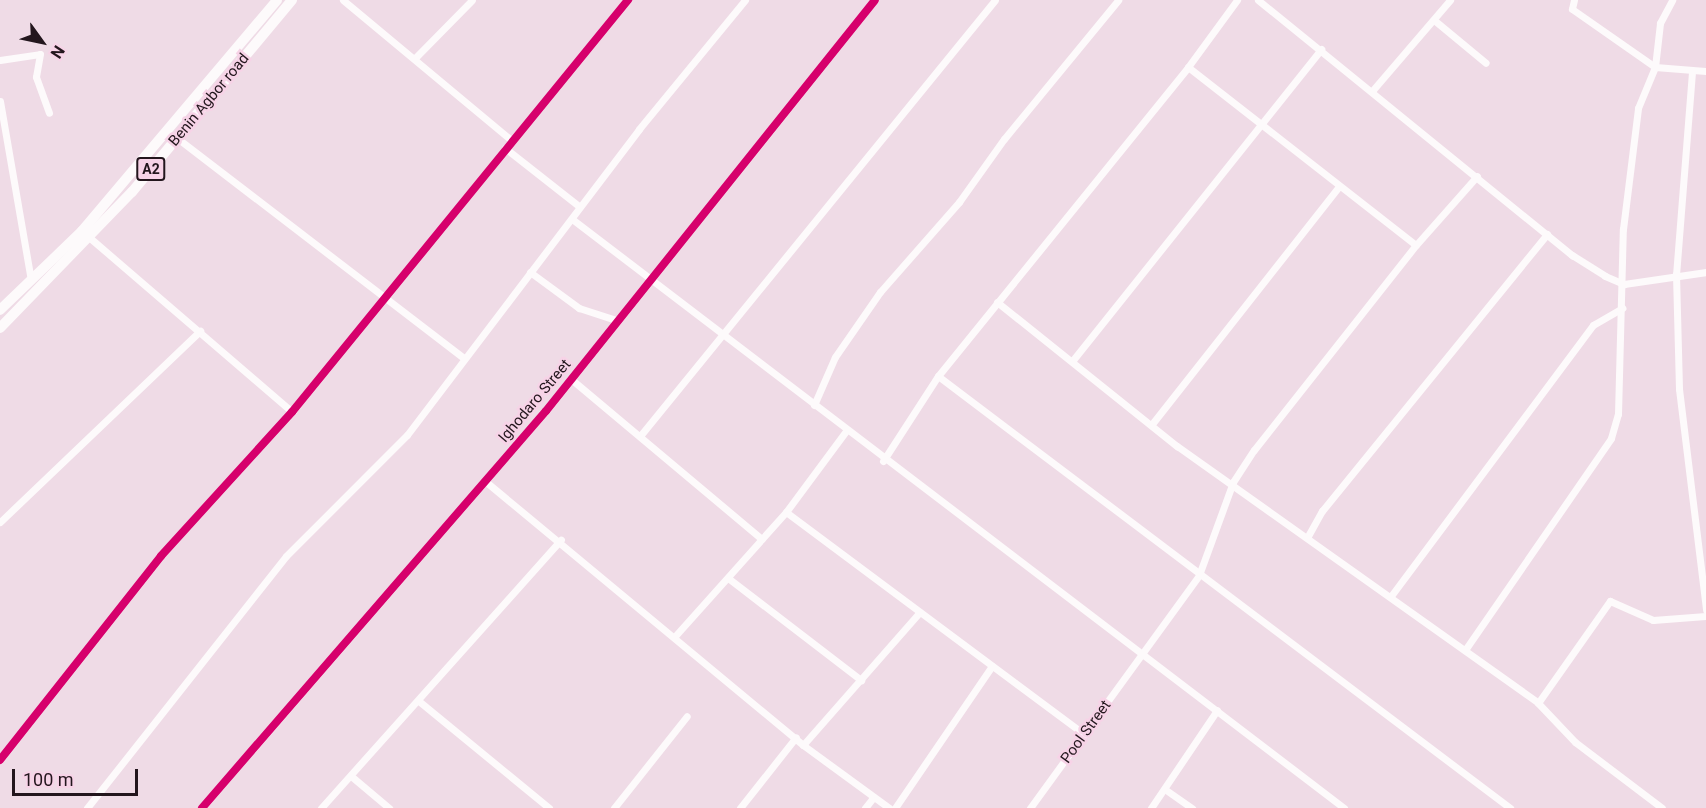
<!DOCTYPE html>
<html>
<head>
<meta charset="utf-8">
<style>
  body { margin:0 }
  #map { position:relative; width:1706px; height:808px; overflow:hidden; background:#efdbe6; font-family:Roboto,sans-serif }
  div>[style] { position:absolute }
  .minor>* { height:7px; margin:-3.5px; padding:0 3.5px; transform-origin:3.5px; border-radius:3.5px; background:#fdfafb }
  .trunk>* { height:10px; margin:-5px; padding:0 5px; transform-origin:5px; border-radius:5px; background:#fdfafb }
  .cycleway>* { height:8px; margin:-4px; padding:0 4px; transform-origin:4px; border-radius:4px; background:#d6006c }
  span { translate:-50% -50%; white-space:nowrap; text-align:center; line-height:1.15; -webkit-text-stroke:5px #f7d3e7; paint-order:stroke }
  .shield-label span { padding:2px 4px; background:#f7d3e7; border:2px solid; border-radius:4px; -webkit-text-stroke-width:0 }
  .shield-label { font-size:14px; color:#23161d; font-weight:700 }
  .street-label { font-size:15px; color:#23161d }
  .north { position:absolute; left:12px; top:12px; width:60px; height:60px; -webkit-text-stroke:4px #f7d3e7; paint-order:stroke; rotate:123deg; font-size:16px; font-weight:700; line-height:24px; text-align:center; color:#23161d }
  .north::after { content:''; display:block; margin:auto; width:21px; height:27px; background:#23161d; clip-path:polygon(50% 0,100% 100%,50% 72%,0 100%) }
  .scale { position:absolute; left:12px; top:769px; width:126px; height:27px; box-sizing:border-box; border:3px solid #23161d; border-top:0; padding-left:8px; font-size:18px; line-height:21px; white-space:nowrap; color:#23161d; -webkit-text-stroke:4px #f7d3e7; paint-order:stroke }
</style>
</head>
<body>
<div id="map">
  <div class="minor">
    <div style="left:343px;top:0;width:219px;rotate:39.8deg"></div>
    <div style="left:1258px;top:0;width:405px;rotate:39.1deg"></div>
    <div style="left:1572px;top:255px;width:39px;rotate:32deg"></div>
    <div style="left:1605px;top:276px;width:21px;rotate:23deg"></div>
    <div style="left:1624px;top:284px;width:83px;rotate:-8.3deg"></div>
    <div style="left:1574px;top:0;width:9px;rotate:103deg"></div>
    <div style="left:1572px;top:9px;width:101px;rotate:34.9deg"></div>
    <div style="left:1655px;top:67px;width:51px;rotate:4.5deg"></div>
    <div style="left:1434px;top:20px;width:67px;rotate:39.6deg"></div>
    <div style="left:415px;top:58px;width:81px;rotate:-45.5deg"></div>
    <div style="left:0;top:60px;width:40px;rotate:-8.5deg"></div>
    <div style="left:40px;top:54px;width:23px;rotate:100deg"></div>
    <div style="left:36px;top:77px;width:38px;rotate:70deg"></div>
    <div style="left:1188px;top:67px;width:289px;rotate:38deg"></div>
    <div style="left:1692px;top:72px;width:203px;rotate:94.5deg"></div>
    <div style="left:1676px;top:274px;width:115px;rotate:88.5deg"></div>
    <div style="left:1679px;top:389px;width:223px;rotate:83deg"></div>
    <div style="left:1372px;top:91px;width:120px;rotate:-49.4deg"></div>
    <div style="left:0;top:101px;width:182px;rotate:80.2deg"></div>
    <div style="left:177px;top:138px;width:362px;rotate:37.5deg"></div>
    <div style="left:505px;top:148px;width:95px;rotate:38.2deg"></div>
    <div style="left:572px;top:219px;width:971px;rotate:37.34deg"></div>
    <div style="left:90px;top:238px;width:267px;rotate:40.7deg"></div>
    <div style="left:530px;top:272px;width:61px;rotate:36.3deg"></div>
    <div style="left:579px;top:308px;width:40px;rotate:18deg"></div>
    <div style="left:997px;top:302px;width:231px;rotate:38.7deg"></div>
    <div style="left:1177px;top:446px;width:443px;rotate:35.4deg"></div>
    <div style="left:1538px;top:703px;width:54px;rotate:46.5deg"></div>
    <div style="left:1575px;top:742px;width:109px;rotate:37.2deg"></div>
    <div style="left:1073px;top:360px;width:398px;rotate:-51.4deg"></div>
    <div style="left:938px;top:376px;width:717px;rotate:37.06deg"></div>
    <div style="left:571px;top:379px;width:249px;rotate:40deg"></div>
    <div style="left:814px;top:405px;width:52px;rotate:-66.4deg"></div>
    <div style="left:835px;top:357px;width:79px;rotate:-55.3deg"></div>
    <div style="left:880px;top:292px;width:120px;rotate:-48.7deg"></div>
    <div style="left:959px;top:202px;width:77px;rotate:-54.5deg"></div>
    <div style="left:1004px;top:139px;width:180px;rotate:-50.6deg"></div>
    <div style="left:1152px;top:424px;width:303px;rotate:-51.8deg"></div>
    <div style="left:640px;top:436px;width:562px;rotate:-50.85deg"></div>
    <div style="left:883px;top:461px;width:101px;rotate:-57.1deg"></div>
    <div style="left:938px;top:376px;width:397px;rotate:-51deg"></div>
    <div style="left:1188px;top:67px;width:83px;rotate:-53.8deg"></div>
    <div style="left:485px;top:481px;width:413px;rotate:39.7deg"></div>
    <div style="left:803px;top:745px;width:107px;rotate:36.2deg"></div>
    <div style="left:786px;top:512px;width:372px;rotate:36.7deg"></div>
    <div style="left:0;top:522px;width:277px;rotate:-43.7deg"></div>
    <div style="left:1308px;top:536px;width:29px;rotate:-61deg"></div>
    <div style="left:1322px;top:511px;width:357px;rotate:-50.9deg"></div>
    <div style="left:728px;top:578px;width:168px;rotate:37.5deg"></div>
    <div style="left:1391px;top:596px;width:338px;rotate:-53.3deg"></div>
    <div style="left:1593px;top:325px;width:34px;rotate:-30deg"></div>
    <div style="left:676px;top:635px;width:165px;rotate:-48.2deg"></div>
    <div style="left:786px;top:512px;width:101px;rotate:-53.5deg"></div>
    <div style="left:1465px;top:650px;width:257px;rotate:-55.4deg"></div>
    <div style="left:1611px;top:438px;width:25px;rotate:-74deg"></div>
    <div style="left:1618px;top:414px;width:185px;rotate:-88.5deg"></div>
    <div style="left:1623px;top:229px;width:122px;rotate:-82.9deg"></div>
    <div style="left:1638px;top:108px;width:44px;rotate:-67.5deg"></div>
    <div style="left:1655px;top:67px;width:44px;rotate:-83.5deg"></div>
    <div style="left:1660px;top:23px;width:26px;rotate:-62deg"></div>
    <div style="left:420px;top:702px;width:167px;rotate:39.4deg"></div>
    <div style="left:1538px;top:703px;width:125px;rotate:-54.8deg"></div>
    <div style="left:1610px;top:601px;width:47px;rotate:23.8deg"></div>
    <div style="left:1653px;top:620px;width:53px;rotate:-4.3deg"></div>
    <div style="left:803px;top:745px;width:177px;rotate:-48.7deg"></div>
    <div style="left:0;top:760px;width:260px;rotate:-51.7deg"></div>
    <div style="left:161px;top:556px;width:195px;rotate:-47.7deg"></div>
    <div style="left:292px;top:412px;width:532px;rotate:-50.8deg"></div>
    <div style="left:351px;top:776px;width:50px;rotate:40.1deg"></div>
    <div style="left:1166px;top:790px;width:32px;rotate:35deg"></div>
    <div style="left:87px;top:808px;width:321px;rotate:-51.7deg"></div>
    <div style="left:286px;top:556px;width:171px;rotate:-45deg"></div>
    <div style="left:407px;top:435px;width:384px;rotate:-52.8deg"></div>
    <div style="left:639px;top:129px;width:167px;rotate:-50.6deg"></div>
    <div style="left:202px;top:808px;width:525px;rotate:-49.09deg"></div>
    <div style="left:546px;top:411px;width:526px;rotate:-51.32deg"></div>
    <div style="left:321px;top:808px;width:360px;rotate:-48.2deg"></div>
    <div style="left:614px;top:808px;width:117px;rotate:-51.6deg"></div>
    <div style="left:740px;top:808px;width:90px;rotate:-51.7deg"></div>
    <div style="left:865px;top:808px;width:11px;rotate:-52deg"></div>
    <div style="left:895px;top:808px;width:172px;rotate:-55.7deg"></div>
    <div style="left:1030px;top:808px;width:288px;rotate:-54deg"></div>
    <div style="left:1199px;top:575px;width:99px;rotate:-69.9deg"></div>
    <div style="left:1233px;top:482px;width:38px;rotate:-57deg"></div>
    <div style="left:1254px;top:450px;width:261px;rotate:-51.7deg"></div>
    <div style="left:1416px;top:245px;width:92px;rotate:-48.5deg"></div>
    <div style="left:1151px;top:808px;width:118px;rotate:-56deg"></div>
  </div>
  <div class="trunk">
    <div style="left:0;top:310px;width:114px;rotate:-43.9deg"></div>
    <div style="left:82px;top:231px;width:302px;rotate:-49.8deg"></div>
    <div style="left:0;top:328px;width:190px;rotate:-45.9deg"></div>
    <div style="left:132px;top:192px;width:250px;rotate:-50.2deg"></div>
  </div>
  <div class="cycleway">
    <div style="left:0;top:760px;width:260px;rotate:-51.7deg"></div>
    <div style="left:161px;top:556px;width:195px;rotate:-47.7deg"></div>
    <div style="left:292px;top:412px;width:532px;rotate:-50.8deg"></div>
    <div style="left:202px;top:808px;width:525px;rotate:-49.09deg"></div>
    <div style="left:546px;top:411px;width:526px;rotate:-51.32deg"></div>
  </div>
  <div class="shield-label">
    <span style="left:151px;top:169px">A2</span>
  </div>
  <div class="street-label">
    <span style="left:209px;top:100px;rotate:-50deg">Benin Agbor road</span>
    <span style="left:535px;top:401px;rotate:-50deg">Ighodaro Street</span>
    <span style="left:1086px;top:732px;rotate:-54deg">Pool Street</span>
  </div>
  <div class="north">N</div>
  <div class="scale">100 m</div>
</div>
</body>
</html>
